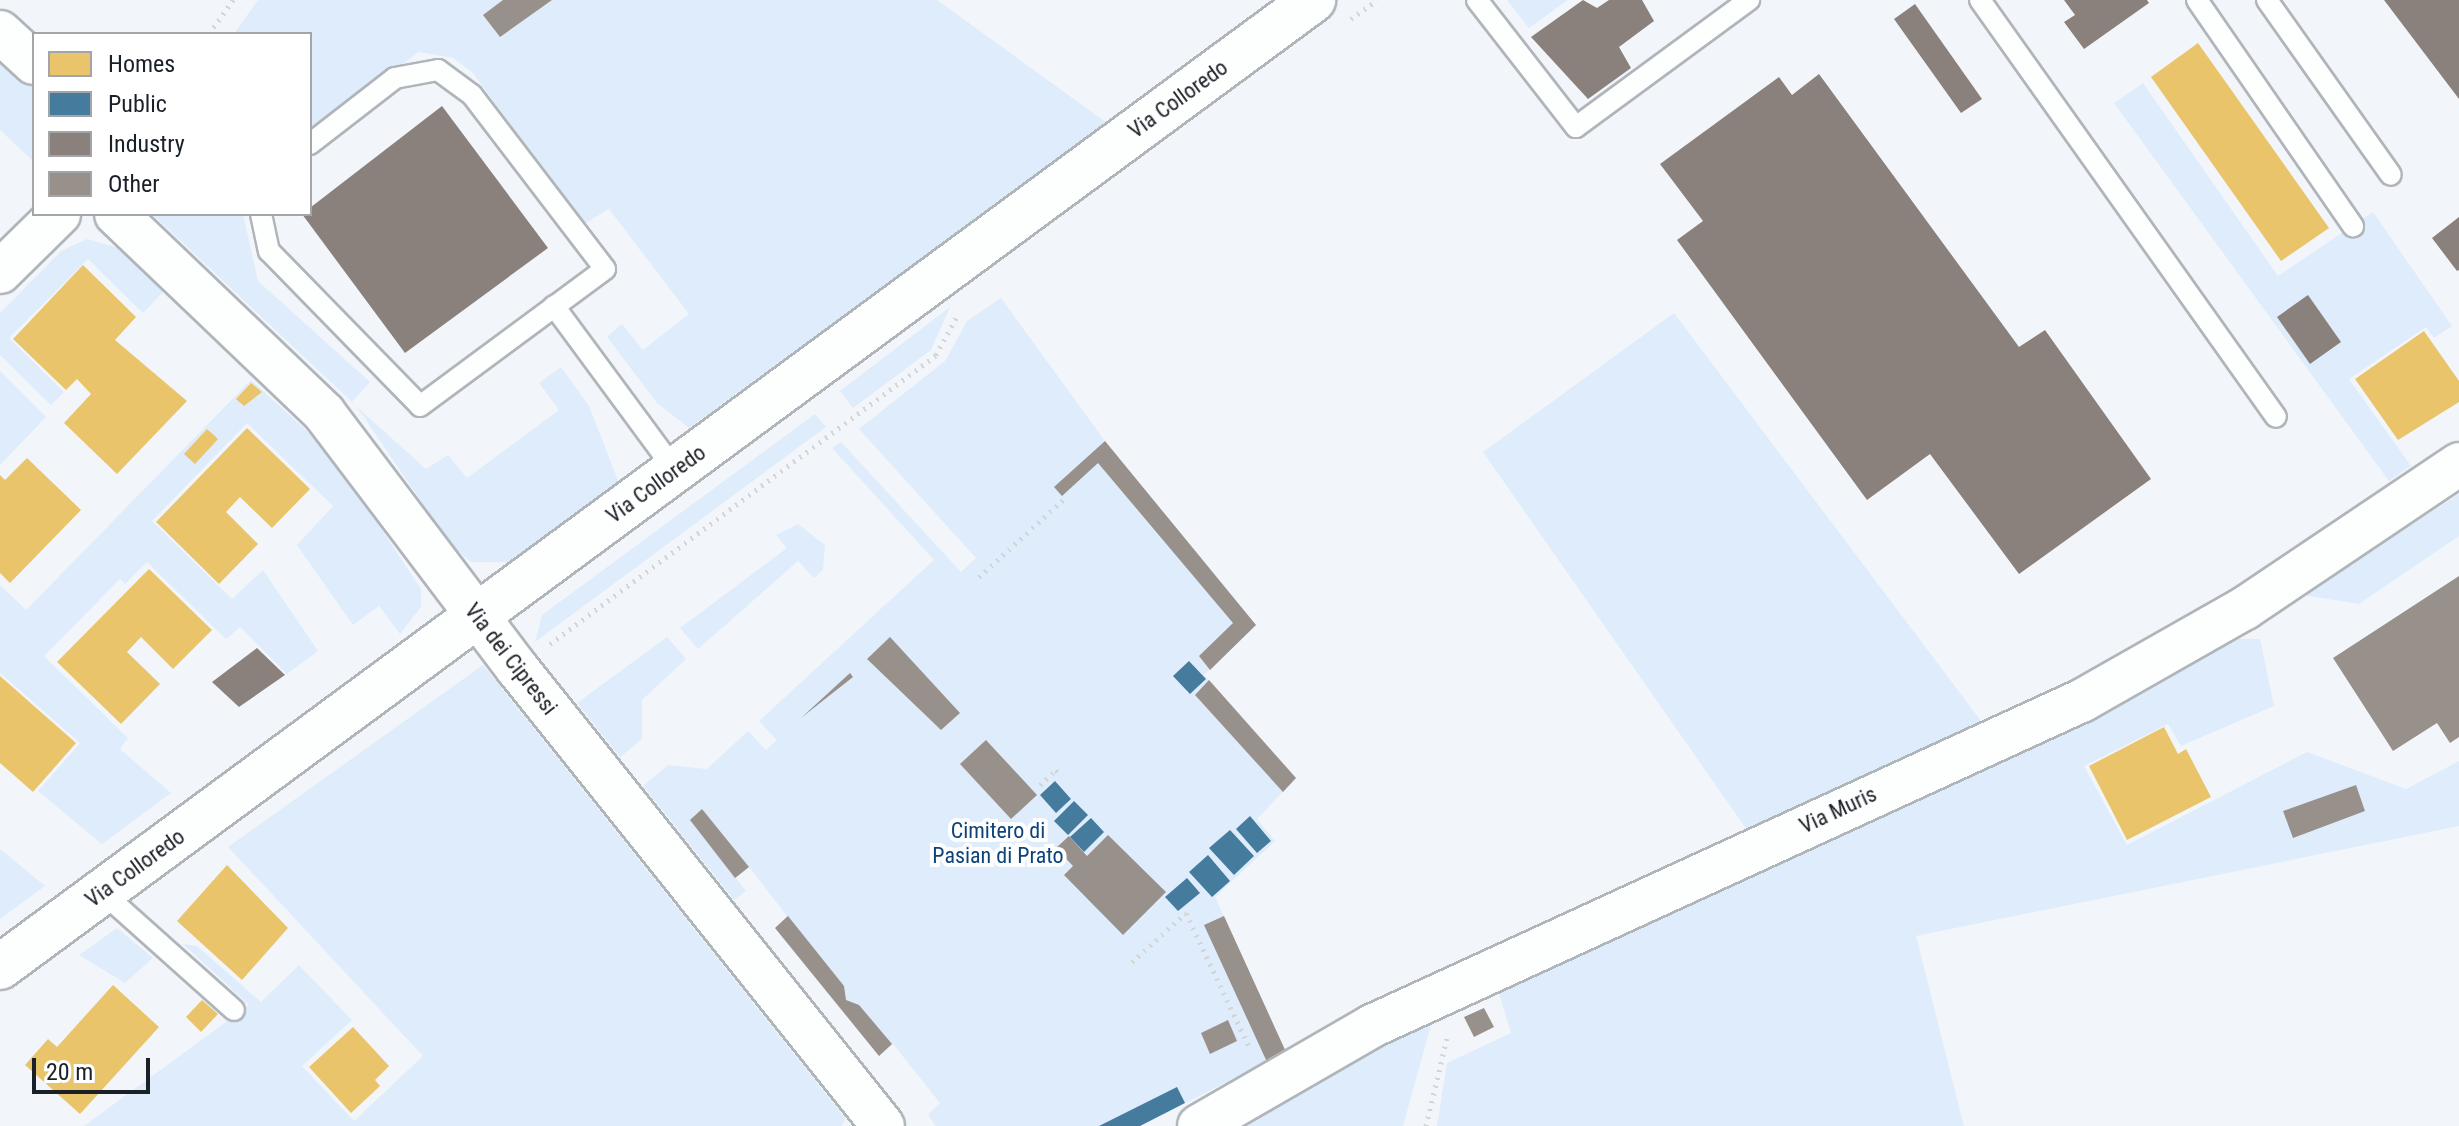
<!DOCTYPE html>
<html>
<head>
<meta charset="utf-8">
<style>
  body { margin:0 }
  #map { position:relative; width:2459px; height:1126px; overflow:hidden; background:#f2f6fa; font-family:"Roboto Condensed",sans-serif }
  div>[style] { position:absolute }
  .green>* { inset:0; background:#dfecfb }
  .homes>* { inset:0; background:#e9c46a }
  .public>* { inset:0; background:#457b9d }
  .industry>* { inset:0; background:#8a817c }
  .building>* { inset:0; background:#98918b }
  .path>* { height:5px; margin-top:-2.5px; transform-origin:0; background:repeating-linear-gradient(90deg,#d3d4d5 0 2px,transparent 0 8px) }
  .roads { filter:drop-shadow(2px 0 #b0b5ba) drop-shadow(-2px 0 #b0b5ba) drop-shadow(0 2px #b0b5ba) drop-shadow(0 -2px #b0b5ba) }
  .lane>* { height:20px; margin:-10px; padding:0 10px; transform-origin:10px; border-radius:10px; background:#fdfefe }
  .street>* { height:42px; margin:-21px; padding:0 21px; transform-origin:21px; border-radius:21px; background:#fdfefe }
  .secondary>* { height:44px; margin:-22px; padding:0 22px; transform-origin:22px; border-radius:22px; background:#fdfefe }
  span { translate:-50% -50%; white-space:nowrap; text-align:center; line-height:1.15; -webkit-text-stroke:8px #fff; paint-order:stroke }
  .street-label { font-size:22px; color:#1a2027 }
  .park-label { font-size:22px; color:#0c4379 }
  .legend { position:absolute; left:32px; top:32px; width:280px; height:184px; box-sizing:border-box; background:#fff; border:2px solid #a3a6a9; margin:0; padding:10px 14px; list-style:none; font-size:24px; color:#1a2027 }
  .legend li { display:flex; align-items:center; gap:16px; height:40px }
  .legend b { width:40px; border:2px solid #a3a6a9 }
  .scale { position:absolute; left:32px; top:1058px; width:118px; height:36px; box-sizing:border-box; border:4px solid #1a2027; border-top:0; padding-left:10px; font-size:24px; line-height:28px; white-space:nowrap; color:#1a2027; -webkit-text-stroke:6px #fff; paint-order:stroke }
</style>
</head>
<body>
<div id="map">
  <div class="green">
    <div style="clip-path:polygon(258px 0,937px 0,1107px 123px,689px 428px,657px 403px,607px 337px,622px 324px,643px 350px,689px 314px,609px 209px,584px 224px,472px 72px,453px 58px,419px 52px,310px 130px,310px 34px,234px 34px)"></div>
    <div style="clip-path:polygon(1507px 0,1568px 0,1529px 28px)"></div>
    <div style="clip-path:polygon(0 53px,34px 84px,34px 162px,0 130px)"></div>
    <div style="clip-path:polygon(2143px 83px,2278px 276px,2373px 212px,2452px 326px,2434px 338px,2426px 327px,2349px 379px,2411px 466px,2389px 481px,2114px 103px)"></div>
    <div style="clip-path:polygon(152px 214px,243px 214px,258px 281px,370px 382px,352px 402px)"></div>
    <div style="clip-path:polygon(87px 239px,122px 249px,163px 292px,143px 313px,88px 259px,9px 338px,64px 392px,51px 405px,0 355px,0 313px,61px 251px)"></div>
    <div style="clip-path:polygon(1001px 298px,1105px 441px,1256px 625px,1204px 675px,1296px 778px,1257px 819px,1275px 841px,1215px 897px,1286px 1052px,1140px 1126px,936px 1126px,928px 1115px,940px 1103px,893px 1044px,879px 1056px,775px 928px,787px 916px,749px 867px,736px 878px,746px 891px,734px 900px,643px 786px,668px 765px,707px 769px,748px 731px,766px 750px,777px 740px,759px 721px,934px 560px,832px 448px,841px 442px,961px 572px,976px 558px,859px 429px,945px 361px,967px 321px)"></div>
    <div style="clip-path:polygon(950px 307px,931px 350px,853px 408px,840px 391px)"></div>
    <div style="clip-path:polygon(1674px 313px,1984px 725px,1747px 830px,1483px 452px)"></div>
    <div style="clip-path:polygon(561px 367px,589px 406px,619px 483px,511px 562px,471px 562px,450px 544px,357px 407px,426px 469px,448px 455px,467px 478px,559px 410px,539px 383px)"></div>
    <div style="clip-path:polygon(0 371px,46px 417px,0 465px)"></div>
    <div style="clip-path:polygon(251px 380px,332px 454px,421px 589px,421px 607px,400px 634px,379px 606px,353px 625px,297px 545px,333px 506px,247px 423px,152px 521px,232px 599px,263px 570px,318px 651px,287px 674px,240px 627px,226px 639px,147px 562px,125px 584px,120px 579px,44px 656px,128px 738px,120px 749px,171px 793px,102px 844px,38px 791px,80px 743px,0 673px,0 585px,26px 610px)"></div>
    <div style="clip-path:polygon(815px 414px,826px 427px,535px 642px,542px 615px)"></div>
    <div style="clip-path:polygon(2459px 494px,2459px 536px,2359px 604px,2303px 595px)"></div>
    <div style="clip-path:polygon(798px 524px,825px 545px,823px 570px,814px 578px,798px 561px,698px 649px,680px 628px,787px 548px,776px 535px)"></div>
    <div style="clip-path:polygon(667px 637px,686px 659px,642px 700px,642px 739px,620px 757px,577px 703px)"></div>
    <div style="clip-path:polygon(2236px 639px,2260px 639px,2274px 706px,2181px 746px,2168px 724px,2084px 766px,2127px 845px,2307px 752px,2406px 789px,2459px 761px,2459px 826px,1916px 936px,1964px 1126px,1437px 1126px,1447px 1063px,1511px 1033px,1497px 987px,2084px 720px)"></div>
    <div style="clip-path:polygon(483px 665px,846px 1119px,841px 1126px,84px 1126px,249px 1005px,183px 944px,197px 946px,261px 1002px,299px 965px,352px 1020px,302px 1066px,354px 1121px,423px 1056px,228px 847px)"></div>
    <div style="clip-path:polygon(0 849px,45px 886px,0 919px)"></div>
    <div style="clip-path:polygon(117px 928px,153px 958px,125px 983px,79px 955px)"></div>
    <div style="clip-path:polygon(1433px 1018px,1403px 1126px,1242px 1126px,1311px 1074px)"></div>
  </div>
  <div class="homes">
    <div style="clip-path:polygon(2198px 43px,2329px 228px,2281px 261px,2151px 77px)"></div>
    <div style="clip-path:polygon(83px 265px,136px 317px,115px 340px,187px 401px,117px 474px,64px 423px,91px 394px,77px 379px,66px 390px,13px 339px)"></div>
    <div style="clip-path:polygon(2424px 331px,2459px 381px,2459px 402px,2398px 440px,2355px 379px)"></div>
    <div style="clip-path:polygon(251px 383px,262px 392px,244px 406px,236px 399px)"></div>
    <div style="clip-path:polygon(247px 428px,310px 489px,272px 528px,240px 497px,226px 512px,258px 544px,219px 584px,156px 522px)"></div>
    <div style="clip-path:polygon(207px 429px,218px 439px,195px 464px,184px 454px)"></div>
    <div style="clip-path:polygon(27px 458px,81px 510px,10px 583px,0 573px,0 475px,5px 480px)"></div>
    <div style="clip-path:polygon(149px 569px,212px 630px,173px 669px,141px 637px,127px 652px,160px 684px,121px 724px,57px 662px)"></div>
    <div style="clip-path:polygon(0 676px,76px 743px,33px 792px,0 763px)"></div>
    <div style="clip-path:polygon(2164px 727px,2178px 754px,2186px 749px,2211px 797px,2127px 840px,2089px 766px)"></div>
    <div style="clip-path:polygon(227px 865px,288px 928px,242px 980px,177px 921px)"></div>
    <div style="clip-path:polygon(113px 985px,159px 1027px,80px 1114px,25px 1065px,48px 1039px,57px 1047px)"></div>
    <div style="clip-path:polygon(202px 1000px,218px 1014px,201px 1032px,186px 1017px)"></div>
    <div style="clip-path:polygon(353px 1027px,389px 1066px,375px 1080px,380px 1086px,351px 1113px,309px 1067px)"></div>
  </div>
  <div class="public">
    <div style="clip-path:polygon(1189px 661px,1206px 679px,1190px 694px,1173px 676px)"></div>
    <div style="clip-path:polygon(1055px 781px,1071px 799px,1056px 813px,1040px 795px)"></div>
    <div style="clip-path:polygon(1074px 801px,1088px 815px,1068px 835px,1054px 821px)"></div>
    <div style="clip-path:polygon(1250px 816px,1271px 841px,1257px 853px,1236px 829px)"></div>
    <div style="clip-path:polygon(1091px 818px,1104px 832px,1084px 852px,1070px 837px)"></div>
    <div style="clip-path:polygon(1230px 830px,1254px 856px,1234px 875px,1209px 848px)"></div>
    <div style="clip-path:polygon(1208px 855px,1230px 881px,1212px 897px,1189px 872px)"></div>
    <div style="clip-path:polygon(1187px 878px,1200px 893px,1178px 911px,1165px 897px)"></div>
    <div style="clip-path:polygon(1177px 1087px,1185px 1103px,1140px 1126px,1099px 1126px)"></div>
  </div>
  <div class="industry">
    <div style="clip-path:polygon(1583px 0,1597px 8px,1609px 0,1642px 0,1654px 21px,1619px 47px,1631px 68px,1588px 99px,1531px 37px)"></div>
    <div style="clip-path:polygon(2064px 0,2147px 0,2149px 3px,2084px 49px,2064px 22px,2075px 15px)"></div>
    <div style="clip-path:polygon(2384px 0,2459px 0,2459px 99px)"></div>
    <div style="clip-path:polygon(1915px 4px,1982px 99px,1961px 113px,1894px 19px)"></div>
    <div style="clip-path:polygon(1819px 74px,2019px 347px,2045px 330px,2151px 479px,2019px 574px,1930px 454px,1867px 500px,1677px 240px,1703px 221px,1660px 164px,1779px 77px,1792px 95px)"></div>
    <div style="clip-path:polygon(442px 106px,548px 248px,405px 353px,302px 214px)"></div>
    <div style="clip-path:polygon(2459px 217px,2459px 270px,2457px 271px,2432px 238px)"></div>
    <div style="clip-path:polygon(2308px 295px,2341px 342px,2310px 364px,2277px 317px)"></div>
    <div style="clip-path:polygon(257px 648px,285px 675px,239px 707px,212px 682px)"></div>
  </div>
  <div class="building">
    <div style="clip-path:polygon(503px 0,552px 0,500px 37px,483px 15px)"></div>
    <div style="clip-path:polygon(1105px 441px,1256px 625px,1210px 670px,1199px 656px,1233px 623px,1098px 463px,1062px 496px,1054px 487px)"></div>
    <div style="clip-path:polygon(2459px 576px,2459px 737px,2450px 743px,2437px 723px,2393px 751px,2333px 658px)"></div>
    <div style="clip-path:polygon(890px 637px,960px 713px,941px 730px,867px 659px)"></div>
    <div style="clip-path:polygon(850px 673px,853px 677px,801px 718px)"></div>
    <div style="clip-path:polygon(1209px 680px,1296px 778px,1283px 792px,1195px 695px)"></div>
    <div style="clip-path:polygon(986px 740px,1037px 795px,1011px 819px,960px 764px)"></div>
    <div style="clip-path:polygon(2356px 785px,2365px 811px,2293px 838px,2283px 811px)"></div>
    <div style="clip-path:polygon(702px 809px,749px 867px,735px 878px,690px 820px)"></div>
    <div style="clip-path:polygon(1108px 835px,1166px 892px,1123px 935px,1064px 875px,1073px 866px,1056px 848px,1069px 836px,1087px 856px)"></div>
    <div style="clip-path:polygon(788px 916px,844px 986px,846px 1000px,859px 1005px,892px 1044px,879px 1056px,775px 928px)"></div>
    <div style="clip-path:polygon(1224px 916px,1286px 1052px,1267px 1062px,1204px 925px)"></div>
    <div style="clip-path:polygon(1484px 1008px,1494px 1027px,1474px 1037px,1464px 1017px)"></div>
    <div style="clip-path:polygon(1228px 1020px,1237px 1041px,1210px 1054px,1201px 1033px)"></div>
  </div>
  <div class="path">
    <div style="left:1351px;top:19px;width:32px;rotate:-36deg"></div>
    <div style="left:209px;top:34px;width:42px;rotate:-54.8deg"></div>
    <div style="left:979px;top:577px;width:115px;rotate:-42.5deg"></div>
    <div style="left:550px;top:644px;width:482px;rotate:-36.8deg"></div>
    <div style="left:936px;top:355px;width:44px;rotate:-61.7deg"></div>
    <div style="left:1040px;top:785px;width:22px;rotate:-43deg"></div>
    <div style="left:1056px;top:770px;width:8px;rotate:50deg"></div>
    <div style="left:1132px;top:962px;width:73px;rotate:-42.2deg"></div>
    <div style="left:1186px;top:913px;width:148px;rotate:64.8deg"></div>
    <div style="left:1426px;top:1126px;width:90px;rotate:-76.6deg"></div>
  </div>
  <div class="roads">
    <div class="lane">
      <div style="left:1477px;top:0;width:161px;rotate:52.1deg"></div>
      <div style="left:1576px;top:127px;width:215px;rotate:-36.3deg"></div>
      <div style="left:1980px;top:0;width:511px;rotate:54.63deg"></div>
      <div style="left:2197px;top:0;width:275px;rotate:55.4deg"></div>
      <div style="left:2267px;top:0;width:214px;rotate:54.7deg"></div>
      <div style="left:261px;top:214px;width:38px;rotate:78deg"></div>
      <div style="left:269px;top:251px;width:216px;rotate:45.7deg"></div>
      <div style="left:420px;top:406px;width:230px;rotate:-36.5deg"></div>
      <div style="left:605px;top:269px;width:219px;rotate:-127.4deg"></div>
      <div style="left:472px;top:95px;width:42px;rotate:-143.7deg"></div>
      <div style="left:438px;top:70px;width:44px;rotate:169.5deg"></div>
      <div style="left:395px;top:78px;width:108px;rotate:142.2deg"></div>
      <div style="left:554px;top:306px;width:204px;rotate:53.6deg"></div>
      <div style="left:102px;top:892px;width:177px;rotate:41.8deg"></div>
    </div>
    <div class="street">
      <div style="left:0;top:32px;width:46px;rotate:42.4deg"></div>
      <div style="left:116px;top:214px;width:288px;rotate:43.7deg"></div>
      <div style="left:324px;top:413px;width:320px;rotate:52.9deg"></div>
      <div style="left:517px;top:668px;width:586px;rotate:51.37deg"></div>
      <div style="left:0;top:272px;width:83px;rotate:-44.5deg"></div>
      <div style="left:1199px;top:1126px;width:200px;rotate:-30deg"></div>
      <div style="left:1372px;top:1026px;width:782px;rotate:-24.63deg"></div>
      <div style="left:2083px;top:700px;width:186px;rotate:-29.6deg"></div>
      <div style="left:2245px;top:608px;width:258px;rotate:-33.9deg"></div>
    </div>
    <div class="secondary">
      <div style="left:0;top:967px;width:1631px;rotate:-36.37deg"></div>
    </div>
  </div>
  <div class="street-label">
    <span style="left:1178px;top:99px;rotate:-36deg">Via Colloredo</span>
    <span style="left:656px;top:484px;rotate:-36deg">Via Colloredo</span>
    <span style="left:511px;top:659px;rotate:52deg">Via dei Cipressi</span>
    <span style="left:1838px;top:810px;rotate:-25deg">Via Muris</span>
    <span style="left:135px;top:868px;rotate:-36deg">Via Colloredo</span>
  </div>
  <div class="park-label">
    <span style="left:998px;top:843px">Cimitero di<br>Pasian di Prato</span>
  </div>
  <ul class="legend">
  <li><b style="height:22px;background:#e9c46a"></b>Homes</li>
  <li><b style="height:22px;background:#457b9d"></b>Public</li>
  <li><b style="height:22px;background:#8a817c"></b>Industry</li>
  <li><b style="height:22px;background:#98918b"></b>Other</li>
  </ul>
  <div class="scale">20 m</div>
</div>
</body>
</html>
